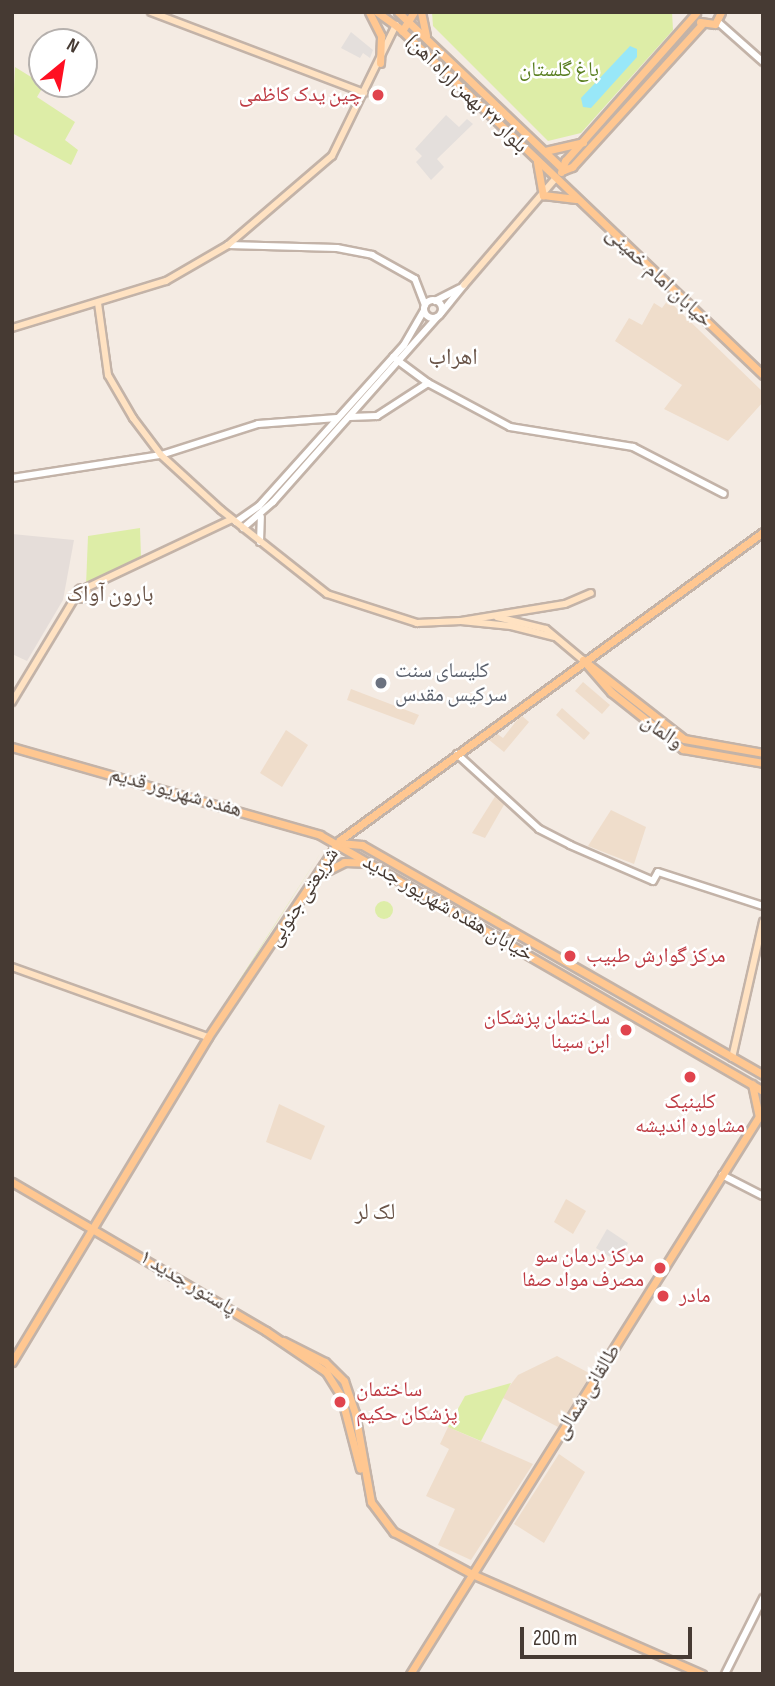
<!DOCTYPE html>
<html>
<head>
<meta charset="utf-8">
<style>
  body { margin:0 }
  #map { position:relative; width:775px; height:1686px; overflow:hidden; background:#f4ebe3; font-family:"Sofia Sans Condensed","Noto Naskh Arabic",sans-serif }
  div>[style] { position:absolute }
  .industrial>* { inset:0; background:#e5ddd9 }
  .education>* { inset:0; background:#efddcb }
  .green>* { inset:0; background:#ddeda7 }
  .round { border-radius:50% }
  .parking>* { inset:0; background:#e4dfdc }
  .water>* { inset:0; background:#98e7f8 }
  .roads { filter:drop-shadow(2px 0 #c3b3a8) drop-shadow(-2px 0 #c3b3a8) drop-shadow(0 2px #c3b3a8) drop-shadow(0 -2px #c3b3a8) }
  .tertiary>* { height:6px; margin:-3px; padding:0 3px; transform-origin:3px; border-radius:3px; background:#fff }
  .tertiary>.ring { margin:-3px; padding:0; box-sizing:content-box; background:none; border:6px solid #fff; border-radius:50% }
  .secondary>* { height:6px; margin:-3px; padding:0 3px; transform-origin:3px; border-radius:3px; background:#ffe2c2 }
  .secondary>.ring { margin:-3px; padding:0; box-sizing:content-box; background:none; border:6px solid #ffe2c2; border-radius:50% }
  .primary>* { height:7px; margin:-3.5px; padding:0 3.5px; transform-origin:3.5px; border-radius:3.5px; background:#ffc791 }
  .dots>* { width:19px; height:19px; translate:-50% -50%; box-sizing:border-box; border:4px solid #fff; border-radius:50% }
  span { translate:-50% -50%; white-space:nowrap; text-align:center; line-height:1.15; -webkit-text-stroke:5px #fff; paint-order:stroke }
  .park-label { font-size:21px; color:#597e20 }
  .street-label { font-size:21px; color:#463a33 }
  .health-label { font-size:21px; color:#be3a42 }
  .right { translate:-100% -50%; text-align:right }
  .left { translate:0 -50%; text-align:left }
  .worship-label { font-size:21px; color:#5b616d }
  .neighbourhood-label { font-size:23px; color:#6a5549 }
  .frame { position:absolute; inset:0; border:14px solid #463a33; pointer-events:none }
  .north { position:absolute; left:28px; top:28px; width:70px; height:70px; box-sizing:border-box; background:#fff; border:2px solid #b5b0ad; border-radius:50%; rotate:30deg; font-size:19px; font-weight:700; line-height:28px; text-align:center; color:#463a33 }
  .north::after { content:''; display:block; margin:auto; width:24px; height:32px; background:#ff0f22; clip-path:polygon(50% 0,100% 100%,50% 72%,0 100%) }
  .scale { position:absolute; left:520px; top:1627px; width:172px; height:32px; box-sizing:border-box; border:4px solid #463a33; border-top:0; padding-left:9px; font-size:21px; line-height:24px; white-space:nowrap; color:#463a33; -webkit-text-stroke:5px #fff; paint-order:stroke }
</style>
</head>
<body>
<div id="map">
  <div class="industrial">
    <div style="clip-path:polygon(12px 534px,74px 540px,63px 600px,27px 661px,12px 654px)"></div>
  </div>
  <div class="education">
    <div style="clip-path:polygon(668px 300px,763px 392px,763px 402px,728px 441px,664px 409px,682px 385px,615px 341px,629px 318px,642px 325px,654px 303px,662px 308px)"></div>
    <div style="clip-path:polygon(583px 682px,610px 705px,602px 714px,575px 691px)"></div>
    <div style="clip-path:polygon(351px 689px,419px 715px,414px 725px,347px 700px)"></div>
    <div style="clip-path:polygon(562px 708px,590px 733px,584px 740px,556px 715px)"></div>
    <div style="clip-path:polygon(521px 715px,529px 722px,504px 752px,488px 739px,496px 733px,503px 738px)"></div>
    <div style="clip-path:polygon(286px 730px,308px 745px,282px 787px,260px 773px)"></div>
    <div style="clip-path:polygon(496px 795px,505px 803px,485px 838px,472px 833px)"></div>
    <div style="clip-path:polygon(611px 810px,646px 827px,634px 864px,588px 846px)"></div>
    <div style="clip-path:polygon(279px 1104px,325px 1126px,311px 1160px,266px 1142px)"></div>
    <div style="clip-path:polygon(566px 1199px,586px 1211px,573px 1234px,554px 1222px)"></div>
    <div style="clip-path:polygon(557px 1356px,591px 1374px,558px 1427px,501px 1397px,518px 1375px)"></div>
    <div style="clip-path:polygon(448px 1427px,533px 1464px,471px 1560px,438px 1545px,455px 1509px,426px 1496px,449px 1449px,440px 1444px)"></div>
    <div style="clip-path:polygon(559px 1454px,585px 1472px,544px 1543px,514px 1524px)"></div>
  </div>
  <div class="green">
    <div style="clip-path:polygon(432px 12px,672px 12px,673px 30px,581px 133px,548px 141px,433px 26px)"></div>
    <div style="clip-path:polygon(15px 67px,44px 85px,37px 97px,75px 122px,65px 140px,78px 150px,71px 165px,12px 133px)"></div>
    <div style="clip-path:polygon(140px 528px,141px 556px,86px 586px,88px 536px)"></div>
    <div style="clip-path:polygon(368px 845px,501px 917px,499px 922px)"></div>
    <div style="clip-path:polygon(323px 849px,211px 1026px,210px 1026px)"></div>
    <div class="round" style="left:375px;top:901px;width:18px;height:18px"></div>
    <div style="clip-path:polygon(511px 1383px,481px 1441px,448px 1427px,465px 1396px)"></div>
  </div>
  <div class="parking">
    <div style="clip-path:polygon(351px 32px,373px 50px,370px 58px,363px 53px,360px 58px,341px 48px)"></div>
    <div style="clip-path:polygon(446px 115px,459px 127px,467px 119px,473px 124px,437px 159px,444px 167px,431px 180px,416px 162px,422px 156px,415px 149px)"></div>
    <div style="clip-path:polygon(607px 1229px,628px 1243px,618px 1262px,596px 1248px)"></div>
  </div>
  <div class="water">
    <div style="clip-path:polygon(630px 46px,637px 49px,637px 57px,591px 108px,583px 107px,581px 98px)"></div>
  </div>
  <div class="roads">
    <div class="tertiary">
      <div style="left:718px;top:22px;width:60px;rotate:41.6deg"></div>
      <div style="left:228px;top:245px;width:109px;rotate:1.6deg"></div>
      <div style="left:337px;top:248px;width:36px;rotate:11deg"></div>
      <div style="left:372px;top:255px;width:49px;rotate:29.2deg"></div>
      <div style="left:415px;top:279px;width:28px;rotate:69deg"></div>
      <div class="ring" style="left:424px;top:300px;width:12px;height:12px"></div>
      <div style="left:435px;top:301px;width:28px;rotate:-27deg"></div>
      <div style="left:442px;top:312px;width:35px;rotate:-51deg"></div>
      <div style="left:393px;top:357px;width:44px;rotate:36.6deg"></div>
      <div style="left:428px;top:383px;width:93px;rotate:28.2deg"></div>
      <div style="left:510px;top:427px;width:125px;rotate:9.2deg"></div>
      <div style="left:633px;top:447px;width:102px;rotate:27.3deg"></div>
      <div style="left:350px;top:417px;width:27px;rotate:-2deg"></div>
      <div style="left:377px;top:416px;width:61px;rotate:-32.9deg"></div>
      <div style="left:12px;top:478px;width:151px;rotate:-8.8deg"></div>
      <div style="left:161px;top:455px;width:102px;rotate:-17.7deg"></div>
      <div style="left:258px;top:424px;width:79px;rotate:-4.3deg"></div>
      <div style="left:236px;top:522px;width:28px;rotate:-35deg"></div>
      <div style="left:259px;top:506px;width:217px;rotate:-48deg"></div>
      <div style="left:404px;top:345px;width:39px;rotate:-60deg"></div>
      <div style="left:243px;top:528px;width:40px;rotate:-41deg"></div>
      <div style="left:273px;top:502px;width:247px;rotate:-48.4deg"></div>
      <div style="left:260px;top:542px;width:25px;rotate:-88deg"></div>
      <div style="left:457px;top:754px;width:111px;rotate:42.4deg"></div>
      <div style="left:539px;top:829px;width:35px;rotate:27deg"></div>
      <div style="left:570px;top:845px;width:90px;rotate:23.4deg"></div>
      <div style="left:653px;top:881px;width:10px;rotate:-61deg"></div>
      <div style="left:658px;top:872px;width:110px;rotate:17.9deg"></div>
      <div style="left:722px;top:1175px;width:46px;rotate:27.1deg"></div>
      <div style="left:725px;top:1674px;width:85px;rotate:-63.4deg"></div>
    </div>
    <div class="secondary">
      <div style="left:151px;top:12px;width:228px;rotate:20.8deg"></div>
      <div style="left:464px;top:285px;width:140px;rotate:-49.4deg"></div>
      <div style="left:98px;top:303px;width:73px;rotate:82.1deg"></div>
      <div style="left:108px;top:375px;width:50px;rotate:59.8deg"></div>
      <div style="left:133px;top:418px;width:46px;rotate:52.9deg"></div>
      <div style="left:161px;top:455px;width:81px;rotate:42.5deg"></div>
      <div style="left:221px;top:510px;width:135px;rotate:38.4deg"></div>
      <div style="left:327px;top:594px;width:95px;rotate:17.9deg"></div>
      <div style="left:417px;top:623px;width:44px;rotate:-2.6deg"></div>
      <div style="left:461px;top:621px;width:105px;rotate:-9.3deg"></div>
      <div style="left:565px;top:604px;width:28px;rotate:-23deg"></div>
      <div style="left:12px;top:328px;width:161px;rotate:-17deg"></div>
      <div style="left:166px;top:281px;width:72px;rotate:-30.1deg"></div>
      <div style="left:228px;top:245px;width:137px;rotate:-40.6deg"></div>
      <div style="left:332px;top:156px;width:146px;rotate:-64deg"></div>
      <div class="ring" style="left:76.5px;top:587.5px;width:5px;height:5px"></div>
      <div style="left:86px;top:588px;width:161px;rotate:-25.3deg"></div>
      <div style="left:497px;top:617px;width:50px;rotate:13.8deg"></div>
      <div style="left:546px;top:629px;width:48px;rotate:40deg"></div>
      <div style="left:461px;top:621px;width:50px;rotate:5.7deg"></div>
      <div style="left:511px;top:626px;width:44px;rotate:14.3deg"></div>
      <div style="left:12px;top:702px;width:124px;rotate:-58.9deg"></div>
      <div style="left:12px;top:967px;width:208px;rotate:19.7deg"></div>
      <div style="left:732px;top:1058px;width:140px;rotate:-77.2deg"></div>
    </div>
    <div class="primary">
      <div style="left:369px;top:12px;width:27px;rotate:63deg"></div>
      <div style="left:381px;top:36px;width:27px;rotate:92deg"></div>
      <div style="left:377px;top:12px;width:26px;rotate:36deg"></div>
      <div style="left:398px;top:27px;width:504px;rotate:43.63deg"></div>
      <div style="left:398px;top:12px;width:229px;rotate:43.6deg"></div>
      <div style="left:421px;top:12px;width:24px;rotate:78deg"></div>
      <div style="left:700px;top:22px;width:15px;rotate:8deg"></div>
      <div style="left:715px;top:24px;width:13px;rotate:-63deg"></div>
      <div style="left:402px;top:31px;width:22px;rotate:-58deg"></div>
      <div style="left:545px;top:151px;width:39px;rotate:-13deg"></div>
      <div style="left:537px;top:162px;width:34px;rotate:80deg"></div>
      <div style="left:543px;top:195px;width:33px;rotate:7deg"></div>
      <div style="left:564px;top:170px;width:9px;rotate:-21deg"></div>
      <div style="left:572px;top:167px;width:193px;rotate:-47.7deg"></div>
      <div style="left:561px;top:172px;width:12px;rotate:-70deg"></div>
      <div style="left:565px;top:161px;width:198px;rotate:-48.5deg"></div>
      <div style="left:583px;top:660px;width:43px;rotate:48.8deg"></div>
      <div style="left:611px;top:692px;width:92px;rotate:38.4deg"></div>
      <div style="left:683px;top:749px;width:81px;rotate:9.9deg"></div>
      <div style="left:583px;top:660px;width:128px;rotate:38deg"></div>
      <div style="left:684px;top:739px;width:80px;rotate:10deg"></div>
      <div style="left:12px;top:747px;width:320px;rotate:15.9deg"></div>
      <div style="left:320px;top:835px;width:512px;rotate:30.02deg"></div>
      <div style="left:339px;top:843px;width:23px;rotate:5deg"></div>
      <div style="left:362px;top:845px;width:462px;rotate:29.8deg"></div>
      <div style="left:319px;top:875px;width:28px;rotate:-27deg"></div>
      <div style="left:344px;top:862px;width:23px;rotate:2deg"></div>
      <div style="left:752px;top:1084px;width:34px;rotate:78deg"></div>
      <div style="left:12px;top:1182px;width:294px;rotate:30.4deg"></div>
      <div style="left:266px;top:1331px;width:73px;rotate:34.3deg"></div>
      <div style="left:326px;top:1372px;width:28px;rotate:58deg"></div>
      <div style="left:341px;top:1396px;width:75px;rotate:75.4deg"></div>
      <div style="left:283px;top:1341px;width:47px;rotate:26.6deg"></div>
      <div style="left:325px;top:1362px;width:27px;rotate:45deg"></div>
      <div style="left:344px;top:1381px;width:34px;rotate:71deg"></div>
      <div style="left:355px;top:1413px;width:90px;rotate:79.8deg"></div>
      <div style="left:371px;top:1502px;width:38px;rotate:53deg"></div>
      <div style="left:394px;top:1532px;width:89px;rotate:28.3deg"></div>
      <div style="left:472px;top:1574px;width:251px;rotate:23.5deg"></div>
      <div style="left:12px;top:1362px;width:380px;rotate:-58.9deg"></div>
      <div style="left:208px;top:1037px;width:237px;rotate:-56.2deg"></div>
      <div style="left:340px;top:840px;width:523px;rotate:-36.06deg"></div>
      <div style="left:410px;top:1674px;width:665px;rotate:-57.96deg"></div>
    </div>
  </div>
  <div class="dots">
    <div style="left:378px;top:95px;background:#e0444e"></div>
    <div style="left:381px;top:683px;background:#6b7280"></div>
    <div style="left:570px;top:956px;background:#e0444e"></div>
    <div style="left:626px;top:1030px;background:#e0444e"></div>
    <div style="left:690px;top:1077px;background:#e0444e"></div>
    <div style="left:660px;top:1268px;background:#e0444e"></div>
    <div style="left:663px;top:1296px;background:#e0444e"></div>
    <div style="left:340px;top:1402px;background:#e0444e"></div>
  </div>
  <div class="park-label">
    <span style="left:559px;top:70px">باغ گلستان</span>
  </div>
  <div class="street-label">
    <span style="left:467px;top:94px;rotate:44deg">بلوار ۲۲ بهمن (راه آهن)</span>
    <span style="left:659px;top:277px;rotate:43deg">خیابان امام خمینی</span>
    <span style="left:662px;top:732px;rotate:35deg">والمان</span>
    <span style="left:176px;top:792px;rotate:16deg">هفده شهریور قدیم</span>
    <span style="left:303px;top:897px;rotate:-57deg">شریعتی جنوبی</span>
    <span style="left:448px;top:908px;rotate:30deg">خیابان هفده شهریور جدید</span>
    <span style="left:188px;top:1283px;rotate:31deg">پاستور جدید ۱</span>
    <span style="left:587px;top:1392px;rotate:-58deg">طالقانی شمالی</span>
  </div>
  <div class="health-label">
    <span class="right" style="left:362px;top:95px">چین یدک کاظمی</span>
    <span class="left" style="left:586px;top:956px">مرکز گوارش طبیب</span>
    <span class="right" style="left:610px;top:1030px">ساختمان پزشکان<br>ابن سینا</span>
    <span style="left:690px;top:1114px">کلینیک<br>مشاوره اندیشه</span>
    <span class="right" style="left:644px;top:1268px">مرکز درمان سو<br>مصرف مواد صفا</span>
    <span class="left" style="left:679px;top:1296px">مادر</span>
    <span class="left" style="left:356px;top:1402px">ساختمان<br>پزشکان حکیم</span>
  </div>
  <div class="worship-label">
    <span class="left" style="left:395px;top:683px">کلیسای سنت<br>سرکیس مقدس</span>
  </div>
  <div class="neighbourhood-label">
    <span style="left:453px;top:357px">اهراب</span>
    <span style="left:110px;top:594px">بارون آواک</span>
    <span style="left:375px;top:1212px">لک لر</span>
  </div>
  <div class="frame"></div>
  <div class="north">N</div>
  <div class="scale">200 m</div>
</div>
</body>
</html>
